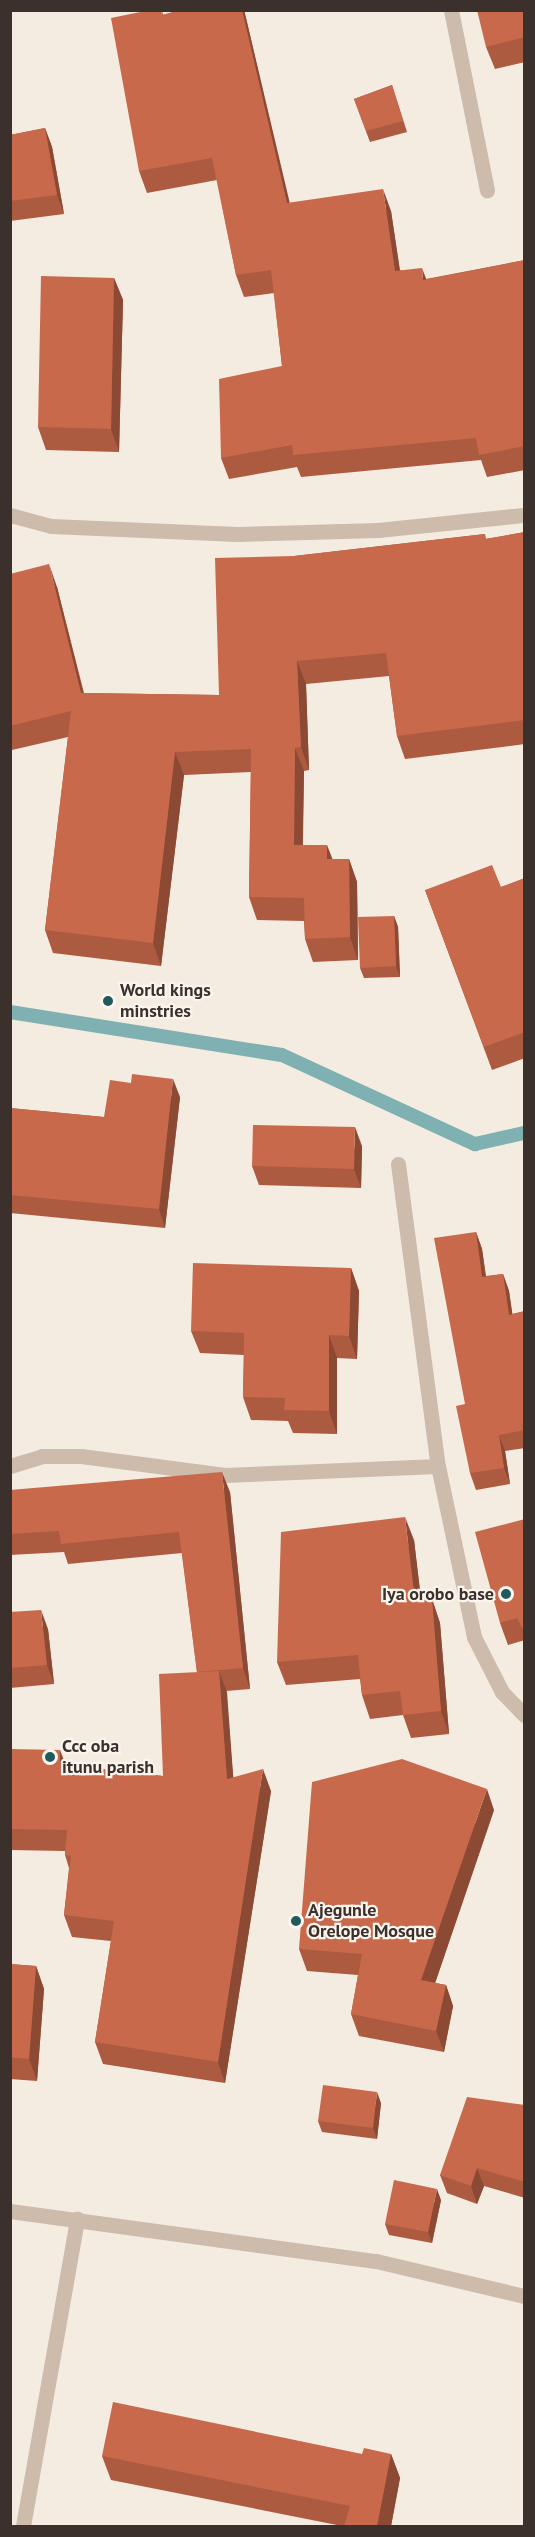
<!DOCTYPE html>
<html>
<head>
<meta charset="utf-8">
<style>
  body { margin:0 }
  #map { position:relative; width:535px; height:2537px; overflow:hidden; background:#f4ebe1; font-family:"PT Sans",sans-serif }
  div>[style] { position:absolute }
  .stream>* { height:14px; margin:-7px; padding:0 7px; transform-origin:7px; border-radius:7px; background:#7fb0b2 }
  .street>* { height:15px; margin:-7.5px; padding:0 7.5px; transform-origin:7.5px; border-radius:7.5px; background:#cdbbac }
  .wall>* { inset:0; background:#ac5a40 }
  .shaded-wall>* { inset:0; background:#8c4a34 }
  .building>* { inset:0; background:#c8694b }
  .dots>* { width:16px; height:16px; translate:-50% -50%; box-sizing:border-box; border:3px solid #fbf5ee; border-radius:50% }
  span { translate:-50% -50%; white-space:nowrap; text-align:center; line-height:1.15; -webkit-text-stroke:4.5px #fbf5ee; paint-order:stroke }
  .poi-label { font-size:18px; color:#3b302b; font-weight:700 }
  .left { translate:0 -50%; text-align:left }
  .right { translate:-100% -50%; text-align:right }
  .frame { position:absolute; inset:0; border:12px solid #3b302b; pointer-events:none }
</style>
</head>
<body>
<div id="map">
  <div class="stream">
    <div style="left:10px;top:1012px;width:275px;rotate:9deg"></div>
    <div style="left:282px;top:1055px;width:213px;rotate:24.8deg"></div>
    <div style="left:475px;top:1144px;width:50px;rotate:-12.7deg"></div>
  </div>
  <div class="street">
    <div style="left:451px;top:10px;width:184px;rotate:78.7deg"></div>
    <div style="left:10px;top:515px;width:42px;rotate:15deg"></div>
    <div style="left:51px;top:526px;width:186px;rotate:2.5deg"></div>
    <div style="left:237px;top:534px;width:141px;rotate:-1.6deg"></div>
    <div style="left:378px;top:530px;width:147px;rotate:-5.9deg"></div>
    <div style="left:398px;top:1164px;width:305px;rotate:82.5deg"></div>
    <div style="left:438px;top:1466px;width:175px;rotate:78.1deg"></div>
    <div style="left:474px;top:1637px;width:62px;rotate:63deg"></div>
    <div style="left:502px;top:1692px;width:32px;rotate:46deg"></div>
    <div style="left:10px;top:1466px;width:34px;rotate:-17deg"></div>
    <div style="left:42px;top:1456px;width:39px"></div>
    <div style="left:81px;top:1456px;width:145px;rotate:7.5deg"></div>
    <div style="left:225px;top:1475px;width:213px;rotate:-2.4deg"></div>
    <div style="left:10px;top:2211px;width:369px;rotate:7.8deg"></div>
    <div style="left:376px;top:2261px;width:152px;rotate:13.3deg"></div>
    <div style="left:23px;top:2526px;width:312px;rotate:-80deg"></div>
  </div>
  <div class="wall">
    <div style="clip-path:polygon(162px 10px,163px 15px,180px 10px,244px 10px,246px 18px,289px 203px,391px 211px,400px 270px,426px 279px,525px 260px,525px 470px,487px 477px,481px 460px,301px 477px,297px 467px,229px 479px,221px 458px,282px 366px,274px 293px,244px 297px,236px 275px,217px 180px,147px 193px,139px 171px)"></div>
    <div style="clip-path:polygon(525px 10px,525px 62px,495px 69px,486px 47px)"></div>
    <div style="clip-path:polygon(392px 85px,407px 132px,370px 142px,354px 99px)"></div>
    <div style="clip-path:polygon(45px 128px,52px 147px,64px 214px,10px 221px,10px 135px)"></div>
    <div style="clip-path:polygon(114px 278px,123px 300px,119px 452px,46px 450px,38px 427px)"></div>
    <div style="clip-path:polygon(525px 532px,525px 744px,405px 759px,397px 736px,389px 676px,306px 684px,309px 770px,304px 771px,303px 845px,332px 859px,349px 859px,357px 882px,358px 960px,313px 962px,305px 939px,304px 921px,257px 920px,249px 897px,251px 772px,184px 775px,161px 966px,53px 953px,45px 930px,68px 737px,12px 750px,10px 747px,10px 574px,57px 587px,84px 693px,219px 695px,294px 556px,485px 534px,486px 539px)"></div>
    <div style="clip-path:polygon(525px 878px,525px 1058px,492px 1070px,425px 890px,501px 887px)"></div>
    <div style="clip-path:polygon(394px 916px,398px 927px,400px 977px,364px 978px,360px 968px)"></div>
    <div style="clip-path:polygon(180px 1097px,165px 1228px,10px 1213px,10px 1108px,104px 1117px)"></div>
    <div style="clip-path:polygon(362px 1146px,361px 1188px,259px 1185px,252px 1166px)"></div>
    <div style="clip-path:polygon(476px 1232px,482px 1249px,486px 1276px,503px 1274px,509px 1291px,512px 1314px,525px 1311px,525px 1448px,505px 1451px,510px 1484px,476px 1490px,470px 1473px,465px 1404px)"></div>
    <div style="clip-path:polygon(351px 1268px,359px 1291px,357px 1359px,337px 1358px,337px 1434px,293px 1433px,288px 1421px,251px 1420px,243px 1397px,244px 1355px,200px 1353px,191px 1331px)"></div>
    <div style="clip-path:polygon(10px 1490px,230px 1492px,250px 1689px,226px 1691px,233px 1777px,271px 1791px,225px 2083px,103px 2064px,95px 2042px,111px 1941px,72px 1937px,64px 1915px,69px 1868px,65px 1855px,65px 1851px,10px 1850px,10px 1749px,66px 1765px,163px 1776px,197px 1672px,182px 1553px,68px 1564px,64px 1552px,10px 1555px)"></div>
    <div style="clip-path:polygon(525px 1519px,525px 1640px,508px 1645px,500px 1623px)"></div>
    <div style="clip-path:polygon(414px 1540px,421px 1600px,432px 1599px,440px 1623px,449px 1734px,411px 1738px,403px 1715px,370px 1719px,362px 1695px,360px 1679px,286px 1685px,277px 1662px)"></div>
    <div style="clip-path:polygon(10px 1612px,48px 1629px,54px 1684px,10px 1688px)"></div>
    <div style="clip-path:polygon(494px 1810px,435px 1983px,446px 1985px,453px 2006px,444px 2052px,359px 2036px,351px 2014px,358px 1975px,307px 1971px,299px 1949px)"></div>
    <div style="clip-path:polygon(10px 1964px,36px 1966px,44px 1989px,37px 2081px,10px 2079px)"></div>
    <div style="clip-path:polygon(381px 2103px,377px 2139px,322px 2132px,318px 2121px)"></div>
    <div style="clip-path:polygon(525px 2105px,525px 2198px,484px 2186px,477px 2204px,447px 2193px,440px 2175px)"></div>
    <div style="clip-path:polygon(441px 2200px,432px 2243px,389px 2235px,385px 2224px)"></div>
    <div style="clip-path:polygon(391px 2454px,400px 2478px,391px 2526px,342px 2526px,111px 2480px,102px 2456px)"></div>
  </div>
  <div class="shaded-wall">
    <div style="clip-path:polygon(242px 10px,244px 10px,246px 18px,295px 225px,287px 203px)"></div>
    <div style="clip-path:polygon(45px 128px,52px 147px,64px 214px,57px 195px)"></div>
    <div style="clip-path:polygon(383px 189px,391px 211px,403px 293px,395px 271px)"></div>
    <div style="clip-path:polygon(422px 268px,430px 289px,423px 280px)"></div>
    <div style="clip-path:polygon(114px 278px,123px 300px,119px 452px,111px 429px)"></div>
    <div style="clip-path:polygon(49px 564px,57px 587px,89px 716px,81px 693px)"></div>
    <div style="clip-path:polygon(297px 661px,306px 684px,309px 770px,301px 747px)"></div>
    <div style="clip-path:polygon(295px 748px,304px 771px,302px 868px,294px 845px)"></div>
    <div style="clip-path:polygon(175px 752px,184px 775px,161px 966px,153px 943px)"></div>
    <div style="clip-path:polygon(327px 845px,336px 868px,327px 859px)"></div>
    <div style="clip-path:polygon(349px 859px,357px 882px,358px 960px,350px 937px)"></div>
    <div style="clip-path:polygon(394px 916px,398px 927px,400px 977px,396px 966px)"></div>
    <div style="clip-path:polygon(173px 1079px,180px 1097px,165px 1228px,159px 1209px)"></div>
    <div style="clip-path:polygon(355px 1127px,362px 1146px,361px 1188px,354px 1169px)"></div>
    <div style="clip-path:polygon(476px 1232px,482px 1249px,488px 1293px,482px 1277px)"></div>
    <div style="clip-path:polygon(351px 1268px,359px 1291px,357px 1359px,349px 1336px)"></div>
    <div style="clip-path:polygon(503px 1274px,509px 1291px,515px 1331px,509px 1315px)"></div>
    <div style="clip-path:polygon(329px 1335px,337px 1358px,337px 1434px,329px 1411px)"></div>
    <div style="clip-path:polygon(499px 1435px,505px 1451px,510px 1484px,504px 1468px)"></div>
    <div style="clip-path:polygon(222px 1472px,230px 1492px,250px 1689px,243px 1668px)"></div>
    <div style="clip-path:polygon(405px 1517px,414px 1540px,424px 1624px,415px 1601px)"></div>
    <div style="clip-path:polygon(432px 1599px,440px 1623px,449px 1734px,441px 1711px)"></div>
    <div style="clip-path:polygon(41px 1610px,48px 1629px,54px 1684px,47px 1665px)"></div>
    <div style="clip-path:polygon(219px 1671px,227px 1692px,235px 1801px,227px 1779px)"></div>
    <div style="clip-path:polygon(60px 1750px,68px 1771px,60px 1764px)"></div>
    <div style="clip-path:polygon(263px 1769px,271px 1791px,225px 2083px,218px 2062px)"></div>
    <div style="clip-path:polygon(487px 1789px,494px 1810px,429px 2001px,421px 1980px)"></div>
    <div style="clip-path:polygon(36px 1966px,44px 1989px,37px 2081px,29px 2059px)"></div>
    <div style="clip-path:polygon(446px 1985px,453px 2006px,444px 2052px,436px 2031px)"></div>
    <div style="clip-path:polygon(377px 2092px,381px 2103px,377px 2139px,373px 2128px)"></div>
    <div style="clip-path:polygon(477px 2168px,484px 2186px,477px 2204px,471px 2186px)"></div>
    <div style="clip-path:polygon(437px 2189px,441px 2200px,432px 2243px,428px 2232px)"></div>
    <div style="clip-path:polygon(391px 2454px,400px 2478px,391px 2526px,377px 2526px)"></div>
  </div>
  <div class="building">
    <div style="clip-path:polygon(150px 10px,161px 10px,162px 15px,180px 10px,242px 10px,287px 203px,383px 189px,395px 271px,422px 268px,423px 280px,525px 260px,525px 446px,479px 455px,476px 438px,293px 455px,292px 445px,221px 458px,219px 379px,282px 366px,271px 270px,236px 275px,212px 158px,139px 171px,111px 18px)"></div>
    <div style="clip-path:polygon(477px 10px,525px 10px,525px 37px,486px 47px)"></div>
    <div style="clip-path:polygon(392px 85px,403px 121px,366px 131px,354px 99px)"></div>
    <div style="clip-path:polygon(45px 128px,57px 195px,10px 201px,10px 135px)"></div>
    <div style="clip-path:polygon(41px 276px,114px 278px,111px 429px,38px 427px)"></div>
    <div style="clip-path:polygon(525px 532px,525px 720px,397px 736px,386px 653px,297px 661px,301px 747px,295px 748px,294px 845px,327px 845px,327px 859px,349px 859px,350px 937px,305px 939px,304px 898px,249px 897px,251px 749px,175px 752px,153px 943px,45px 930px,71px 711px,10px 726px,10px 574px,49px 564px,81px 693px,219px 695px,215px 558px,294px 556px,485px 534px,485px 539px)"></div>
    <div style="clip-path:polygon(492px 865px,501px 887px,525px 878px,525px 1032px,484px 1047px,425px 890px)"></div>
    <div style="clip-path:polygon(394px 916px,396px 966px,360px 968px,358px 917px)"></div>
    <div style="clip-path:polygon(132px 1074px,173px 1079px,159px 1209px,10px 1195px,10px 1108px,104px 1117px,110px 1080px,131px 1083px)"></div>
    <div style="clip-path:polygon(253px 1125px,355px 1127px,354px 1169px,252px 1166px)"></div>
    <div style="clip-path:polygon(476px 1232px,482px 1277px,503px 1274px,509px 1315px,525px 1311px,525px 1430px,499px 1435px,504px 1468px,470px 1473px,456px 1406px,465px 1404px,434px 1238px)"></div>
    <div style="clip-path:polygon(193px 1263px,351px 1268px,349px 1336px,329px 1335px,329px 1411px,284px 1410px,285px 1398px,243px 1397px,244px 1333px,191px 1331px)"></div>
    <div style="clip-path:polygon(222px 1472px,243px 1668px,197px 1672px,179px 1532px,61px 1544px,59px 1531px,10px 1534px,10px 1490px)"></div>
    <div style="clip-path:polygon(405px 1517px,415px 1601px,432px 1599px,441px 1711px,403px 1715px,400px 1691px,362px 1695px,358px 1655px,277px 1662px,281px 1532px)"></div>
    <div style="clip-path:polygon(525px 1519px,525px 1633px,517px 1618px,500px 1623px,475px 1532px)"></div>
    <div style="clip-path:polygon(41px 1610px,47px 1665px,10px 1668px,10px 1612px)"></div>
    <div style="clip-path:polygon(219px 1671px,227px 1779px,263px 1769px,218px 2062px,95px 2042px,114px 1921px,64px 1915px,71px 1856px,65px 1855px,67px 1830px,10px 1829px,10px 1749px,60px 1750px,60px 1764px,163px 1776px,159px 1674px)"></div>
    <div style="clip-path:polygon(402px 1759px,487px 1789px,421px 1980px,446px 1985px,436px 2031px,351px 2014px,362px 1954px,299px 1949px,312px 1782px)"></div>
    <div style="clip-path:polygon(10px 1964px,36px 1966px,29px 2059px,10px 2057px)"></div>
    <div style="clip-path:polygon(323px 2085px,377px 2092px,373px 2128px,318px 2121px)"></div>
    <div style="clip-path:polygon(467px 2097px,525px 2105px,525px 2182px,477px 2168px,471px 2186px,440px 2175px)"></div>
    <div style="clip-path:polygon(394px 2180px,437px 2189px,428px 2232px,385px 2224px)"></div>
    <div style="clip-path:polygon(113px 2402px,362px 2454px,364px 2448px,391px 2454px,377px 2526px,344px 2526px,350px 2506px,102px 2456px)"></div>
  </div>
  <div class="dots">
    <div style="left:108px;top:1001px;background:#1f5a5e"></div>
    <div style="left:506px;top:1594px;background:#1f5a5e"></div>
    <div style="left:50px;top:1757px;background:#1f5a5e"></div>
    <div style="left:296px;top:1921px;background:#1f5a5e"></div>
  </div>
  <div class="poi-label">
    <span class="left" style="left:120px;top:1001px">World kings<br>minstries</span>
    <span class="right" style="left:494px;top:1594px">Iya orobo base</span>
    <span class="left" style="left:62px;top:1757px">Ccc oba<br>itunu parish</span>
    <span class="left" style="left:308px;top:1921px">Ajegunle<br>Orelope Mosque</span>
  </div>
  <div class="frame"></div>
</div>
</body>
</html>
